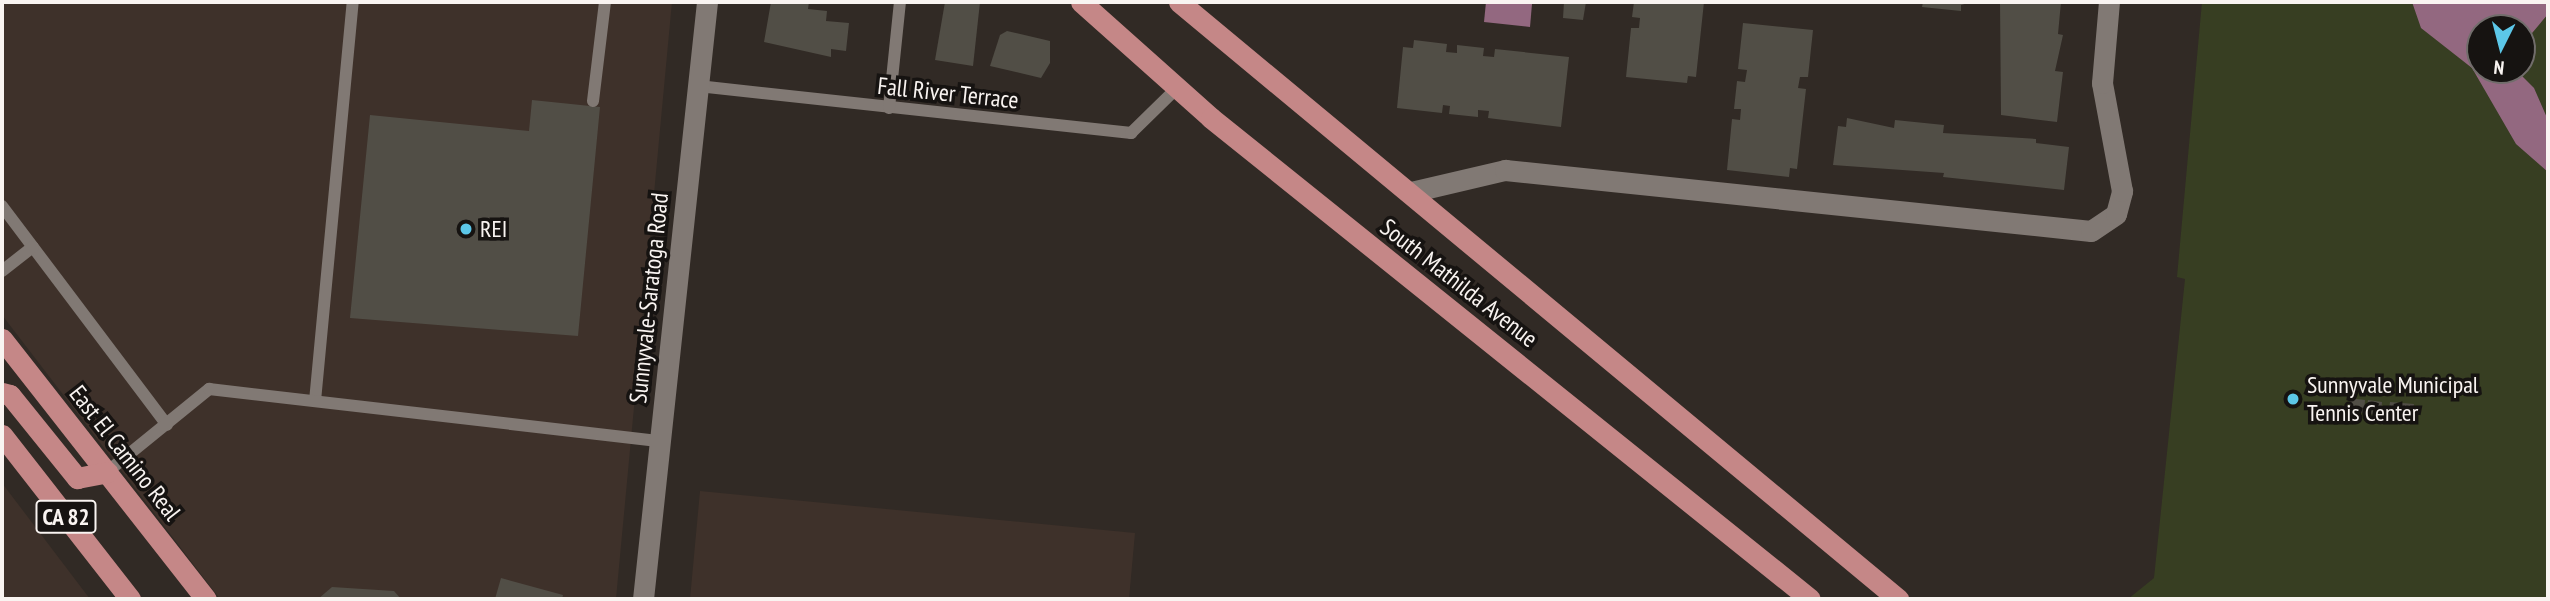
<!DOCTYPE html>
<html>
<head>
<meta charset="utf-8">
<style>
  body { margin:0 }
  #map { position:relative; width:2550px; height:601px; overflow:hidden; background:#312a25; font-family:"PT Sans Narrow",sans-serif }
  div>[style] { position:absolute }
  .built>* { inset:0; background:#3e312a }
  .green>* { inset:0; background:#373e22 }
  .water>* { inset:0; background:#936880 }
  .building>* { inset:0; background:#514e46 }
  .lane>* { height:12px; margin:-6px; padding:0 6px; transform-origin:6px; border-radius:6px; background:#817974 }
  .street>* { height:21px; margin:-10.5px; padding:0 10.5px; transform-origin:10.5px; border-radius:10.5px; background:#817974 }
  .secondary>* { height:21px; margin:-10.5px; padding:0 10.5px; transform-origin:10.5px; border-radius:10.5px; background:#817974 }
  .primary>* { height:21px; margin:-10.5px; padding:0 10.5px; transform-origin:10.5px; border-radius:10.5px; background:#c58787 }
  .dots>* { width:19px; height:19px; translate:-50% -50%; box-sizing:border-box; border:4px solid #161311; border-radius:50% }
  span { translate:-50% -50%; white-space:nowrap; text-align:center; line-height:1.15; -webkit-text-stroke:7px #161311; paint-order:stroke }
  .shield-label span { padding:2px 5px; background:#161311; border:2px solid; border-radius:5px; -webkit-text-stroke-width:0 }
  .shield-label { font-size:23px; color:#f9f4f1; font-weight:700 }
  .street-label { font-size:24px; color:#f9f4f1 }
  .poi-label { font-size:24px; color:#f9f4f1 }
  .left { translate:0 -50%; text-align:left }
  .frame { position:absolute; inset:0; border:4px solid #f9f4f1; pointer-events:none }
  .north { position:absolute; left:2466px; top:14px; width:70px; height:70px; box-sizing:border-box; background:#161311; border:2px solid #716d6b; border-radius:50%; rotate:186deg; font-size:19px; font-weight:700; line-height:28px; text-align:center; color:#f9f4f1 }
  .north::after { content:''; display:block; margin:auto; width:24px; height:32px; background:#5cc7e8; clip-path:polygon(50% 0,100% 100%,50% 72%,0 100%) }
</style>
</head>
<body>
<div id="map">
  <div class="built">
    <div style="clip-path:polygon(2px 2px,672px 2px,616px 599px,220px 599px,2px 315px)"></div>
    <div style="clip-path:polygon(2px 483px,90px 599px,2px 599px)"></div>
    <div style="clip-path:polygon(700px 491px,1135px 533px,1129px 599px,690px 599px)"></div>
  </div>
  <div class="green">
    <div style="clip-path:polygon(evenodd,2202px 2px,2548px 2px,2548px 599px,2128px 599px,2154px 578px,2185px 279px,2177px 277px,2202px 2px,2480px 28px,2522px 28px,2522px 70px,2480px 70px,2480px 28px)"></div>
  </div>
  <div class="water">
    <div style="clip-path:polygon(1486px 2px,1532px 4px,1530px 27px,1484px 22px)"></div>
    <div style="clip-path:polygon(2412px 2px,2548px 2px,2548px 14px,2522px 45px,2522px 28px,2480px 28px,2480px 70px,2516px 70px,2534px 88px,2548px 120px,2548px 172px,2516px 144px,2472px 68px,2421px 28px)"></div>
  </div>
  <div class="building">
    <div style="clip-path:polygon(771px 2px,809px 2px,808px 9px,827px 11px,826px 21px,849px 23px,846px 51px,831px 49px,831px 57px,764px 42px)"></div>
    <div style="clip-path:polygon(945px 2px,980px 2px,973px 66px,935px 60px)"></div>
    <div style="clip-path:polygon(1564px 2px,1586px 2px,1583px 20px,1563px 18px)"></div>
    <div style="clip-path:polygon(1634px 2px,1704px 2px,1696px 77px,1688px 76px,1687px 83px,1626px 77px,1631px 28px,1639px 28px,1640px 18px,1632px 17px)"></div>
    <div style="clip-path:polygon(1923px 2px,1972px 2px,1961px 5px,1961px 11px,1922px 7px)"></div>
    <div style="clip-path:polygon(2000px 2px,2061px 2px,2058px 34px,2063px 35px,2055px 71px,2063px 72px,2057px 122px,2001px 115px)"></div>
    <div style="clip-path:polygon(1743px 23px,1813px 30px,1808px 77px,1800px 77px,1798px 88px,1806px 89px,1797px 169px,1790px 168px,1789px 177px,1727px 170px,1732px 119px,1740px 120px,1741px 109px,1734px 109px,1737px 81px,1745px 82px,1747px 70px,1738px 69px)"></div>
    <div style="clip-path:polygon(1007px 31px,1050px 41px,1050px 63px,1041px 78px,990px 66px,1000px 35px)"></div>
    <div style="clip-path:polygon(1414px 40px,1447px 44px,1446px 52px,1457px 53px,1457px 45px,1484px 48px,1483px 56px,1494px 57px,1495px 49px,1569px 57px,1561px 127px,1488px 118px,1489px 111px,1478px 110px,1478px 117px,1449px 114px,1450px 106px,1443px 105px,1442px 113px,1397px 108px,1403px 47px,1413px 48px)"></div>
    <div style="clip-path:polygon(532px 100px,600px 107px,578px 336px,350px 318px,370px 115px,529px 131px)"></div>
    <div style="clip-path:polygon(1847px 118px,1894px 128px,1895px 120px,1944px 125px,1943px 133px,2036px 139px,2036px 143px,2069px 147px,2064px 190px,1943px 177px,1944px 173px,1833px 165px,1838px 126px,1846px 127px)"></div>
    <div style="clip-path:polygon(2350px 398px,2365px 400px,2364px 413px,2349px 412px)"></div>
    <div style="clip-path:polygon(2368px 400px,2382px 402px,2381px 415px,2366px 414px)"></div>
    <div style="clip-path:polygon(2390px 402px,2414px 404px,2412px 418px,2388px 416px)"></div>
    <div style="clip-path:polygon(501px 578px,563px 595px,562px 599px,495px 599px)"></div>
    <div style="clip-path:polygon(332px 587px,394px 591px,401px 599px,318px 599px)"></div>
  </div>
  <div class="lane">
    <div style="left:698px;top:86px;width:436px;rotate:6.2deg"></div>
    <div style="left:1131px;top:133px;width:64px;rotate:-44.4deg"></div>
    <div style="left:593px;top:101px;width:100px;rotate:-83.1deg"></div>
    <div style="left:889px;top:108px;width:107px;rotate:-84.1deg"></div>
    <div style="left:2px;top:206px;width:274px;rotate:53deg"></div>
    <div style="left:2px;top:271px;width:39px;rotate:-38deg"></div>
    <div style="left:315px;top:401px;width:401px;rotate:-84.6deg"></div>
    <div style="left:107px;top:472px;width:132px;rotate:-39.1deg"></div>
    <div style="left:209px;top:389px;width:454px;rotate:6.6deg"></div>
  </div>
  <div class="street">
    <div style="left:1411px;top:192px;width:97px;rotate:-13.2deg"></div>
    <div style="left:1505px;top:170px;width:589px;rotate:5.94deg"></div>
    <div style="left:2091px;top:231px;width:30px;rotate:-34deg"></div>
    <div style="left:2116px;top:214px;width:24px;rotate:-75deg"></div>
    <div style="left:2122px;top:191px;width:110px;rotate:-100.5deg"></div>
    <div style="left:2102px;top:83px;width:81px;rotate:-85.1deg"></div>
  </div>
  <div class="secondary">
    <div style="left:643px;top:599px;width:600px;rotate:-83.88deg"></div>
  </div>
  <div class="primary">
    <div style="left:1081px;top:2px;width:174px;rotate:41.7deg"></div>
    <div style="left:1211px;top:118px;width:768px;rotate:38.76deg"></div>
    <div style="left:1179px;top:2px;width:935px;rotate:39.7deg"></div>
    <div style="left:2px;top:339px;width:330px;rotate:51.9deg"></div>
    <div style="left:2px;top:393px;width:8px;rotate:14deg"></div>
    <div style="left:10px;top:395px;width:107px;rotate:51.1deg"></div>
    <div style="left:77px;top:478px;width:31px;rotate:-11deg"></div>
    <div style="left:2px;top:435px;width:208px;rotate:52deg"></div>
  </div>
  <div class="dots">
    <div style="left:466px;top:229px;background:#5cc7e8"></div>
    <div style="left:2293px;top:399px;background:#5cc7e8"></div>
  </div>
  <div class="shield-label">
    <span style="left:66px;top:517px">CA 82</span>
  </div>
  <div class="street-label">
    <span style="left:948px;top:93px;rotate:6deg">Fall River Terrace</span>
    <span style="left:1459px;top:283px;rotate:38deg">South Mathilda Avenue</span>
    <span style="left:649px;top:298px;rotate:-84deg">Sunnyvale-Saratoga Road</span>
    <span style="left:125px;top:453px;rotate:52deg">East El Camino Real</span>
  </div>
  <div class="poi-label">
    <span class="left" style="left:480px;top:229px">REI</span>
    <span class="left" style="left:2307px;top:399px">Sunnyvale Municipal<br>Tennis Center</span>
  </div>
  <div class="frame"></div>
  <div class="north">N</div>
</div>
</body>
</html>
